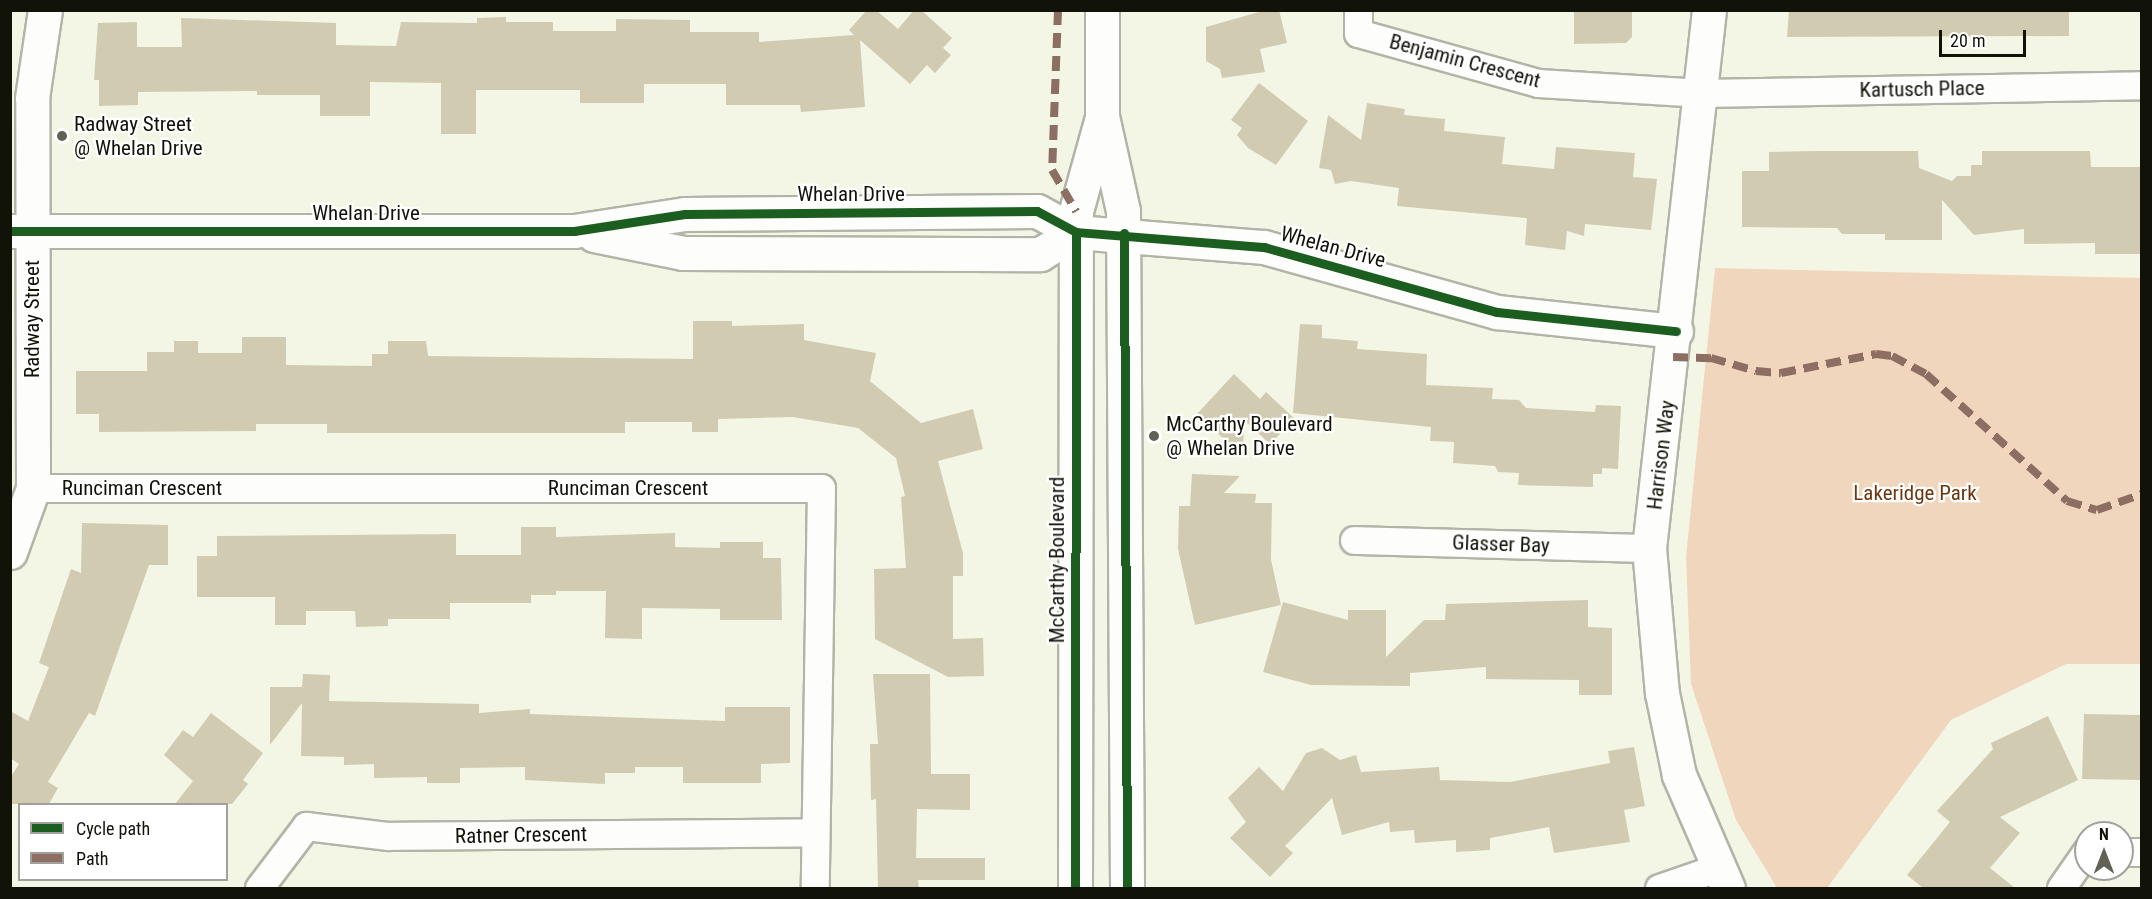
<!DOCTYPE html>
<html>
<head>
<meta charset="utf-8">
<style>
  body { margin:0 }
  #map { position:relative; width:2152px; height:899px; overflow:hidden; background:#f3f6e5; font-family:"Roboto Condensed",sans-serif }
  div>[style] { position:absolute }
  .green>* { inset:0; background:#f0d6bd }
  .building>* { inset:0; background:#d1cbb2 }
  .roads { filter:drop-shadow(2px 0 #b2b4a7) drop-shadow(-2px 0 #b2b4a7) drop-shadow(0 2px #b2b4a7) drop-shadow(0 -2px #b2b4a7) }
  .minor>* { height:27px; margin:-13.5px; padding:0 13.5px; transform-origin:13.5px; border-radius:13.5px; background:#fdfefb }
  .tertiary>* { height:33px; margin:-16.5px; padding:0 16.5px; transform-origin:16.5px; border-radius:16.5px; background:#fdfefb }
  .secondary>* { height:33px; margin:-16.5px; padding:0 16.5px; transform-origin:16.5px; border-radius:16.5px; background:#fdfefb }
  .quiet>* { height:8px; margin-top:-4px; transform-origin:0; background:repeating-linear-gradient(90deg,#8d6e63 0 15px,transparent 0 23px) }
  .cycleway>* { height:9px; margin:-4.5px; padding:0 4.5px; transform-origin:4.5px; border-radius:4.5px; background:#1b5e20 }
  .dots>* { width:16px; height:16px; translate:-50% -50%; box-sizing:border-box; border:3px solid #fff; border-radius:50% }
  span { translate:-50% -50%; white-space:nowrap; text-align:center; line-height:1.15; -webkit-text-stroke:4.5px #fff; paint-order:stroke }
  .street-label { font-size:21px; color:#121308 }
  .poi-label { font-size:21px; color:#121308 }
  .left { translate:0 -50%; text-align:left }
  .park-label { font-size:21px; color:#6b3811 }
  .frame { position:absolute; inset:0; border:12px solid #121308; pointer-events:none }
  .legend { position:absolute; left:18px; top:803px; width:210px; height:78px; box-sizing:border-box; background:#fff; border:2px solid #a0a19c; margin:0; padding:8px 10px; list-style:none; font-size:18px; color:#121308 }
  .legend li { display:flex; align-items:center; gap:12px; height:30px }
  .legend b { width:30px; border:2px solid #a0a19c }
  .north { position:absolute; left:2074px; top:821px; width:60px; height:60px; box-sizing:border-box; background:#fff; border:2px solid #a0a19c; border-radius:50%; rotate:0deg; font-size:16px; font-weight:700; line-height:24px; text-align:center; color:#121308 }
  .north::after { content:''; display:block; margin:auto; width:21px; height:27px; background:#616255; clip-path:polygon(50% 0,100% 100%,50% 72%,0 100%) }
  .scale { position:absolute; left:1939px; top:30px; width:87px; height:27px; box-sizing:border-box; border:3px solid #121308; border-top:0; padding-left:8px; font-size:18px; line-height:21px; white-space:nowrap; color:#121308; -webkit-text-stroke:4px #fff; paint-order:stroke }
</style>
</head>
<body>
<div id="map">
  <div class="green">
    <div style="clip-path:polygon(1715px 268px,2141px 278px,2141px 664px,2066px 664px,1951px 720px,1827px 888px,1777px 888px,1736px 820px,1691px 684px,1686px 557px)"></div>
  </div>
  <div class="building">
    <div style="clip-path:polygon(867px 10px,876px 10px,898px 29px,914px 10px,921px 10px,952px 38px,943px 48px,951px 55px,935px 73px,927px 65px,910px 84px,860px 40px,865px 107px,801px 112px,800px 105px,726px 105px,726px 84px,644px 84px,644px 103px,580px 103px,580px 90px,476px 90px,476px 134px,441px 134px,441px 83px,370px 82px,370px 116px,320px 116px,320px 95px,257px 95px,257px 91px,138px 92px,138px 105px,99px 106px,99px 80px,94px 80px,98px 23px,137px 22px,137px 47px,182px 47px,181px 18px,336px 23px,336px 45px,396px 46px,401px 22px,477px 23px,477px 18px,506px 17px,506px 22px,553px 22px,553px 31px,616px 31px,616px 19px,690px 20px,690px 32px,759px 32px,759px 42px,854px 35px,849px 30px)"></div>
    <div style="clip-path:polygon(1266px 10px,1279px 10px,1287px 43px,1260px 49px,1265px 72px,1222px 78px,1220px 69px,1206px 61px,1206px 27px)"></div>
    <div style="clip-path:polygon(1574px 10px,1632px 10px,1632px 37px,1626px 43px,1574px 44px)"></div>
    <div style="clip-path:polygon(1789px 10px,2069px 10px,2069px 36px,1787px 37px)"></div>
    <div style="clip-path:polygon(1259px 83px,1308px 121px,1276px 165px,1248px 148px,1237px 135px,1242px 128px,1231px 120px)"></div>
    <div style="clip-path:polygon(1367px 103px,1405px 109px,1404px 115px,1445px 119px,1444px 131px,1505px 137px,1502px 164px,1554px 169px,1556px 147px,1635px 153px,1633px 177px,1657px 179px,1651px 230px,1585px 224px,1584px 236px,1567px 231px,1565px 250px,1525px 245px,1527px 218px,1397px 206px,1399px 188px,1351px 181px,1335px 184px,1331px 170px,1319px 168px,1328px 115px,1361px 140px)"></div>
    <div style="clip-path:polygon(1813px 151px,1918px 151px,1919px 168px,1952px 181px,1957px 176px,1971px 176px,1971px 165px,1982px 165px,1982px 151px,2090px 151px,2091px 167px,2142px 167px,2142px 254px,2095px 254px,2095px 243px,2024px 244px,2024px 229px,1974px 235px,1942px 200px,1942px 240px,1885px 240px,1885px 234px,1842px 234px,1837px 228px,1742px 227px,1742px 171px,1769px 171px,1769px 152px)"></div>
    <div style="clip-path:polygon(693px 321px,732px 321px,732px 326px,804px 324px,804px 340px,876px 353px,870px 381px,921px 423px,973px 409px,983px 449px,938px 461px,963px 553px,963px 576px,953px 576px,953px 639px,983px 638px,984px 676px,948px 677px,875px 639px,874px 569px,906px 568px,901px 497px,905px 496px,896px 458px,858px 428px,793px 417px,718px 419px,718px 432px,692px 432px,692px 422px,625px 422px,625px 433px,327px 433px,327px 424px,256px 424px,256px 431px,99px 432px,99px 414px,76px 414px,76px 371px,147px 371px,147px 352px,174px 352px,174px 341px,198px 341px,198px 353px,242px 353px,242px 337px,286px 337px,286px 365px,372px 366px,372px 354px,388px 354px,388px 341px,426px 341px,428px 356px,693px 359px)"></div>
    <div style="clip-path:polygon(1300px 324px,1322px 325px,1322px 338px,1358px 341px,1357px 349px,1427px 354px,1426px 385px,1493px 388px,1492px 399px,1519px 400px,1526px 408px,1595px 412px,1596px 405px,1621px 406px,1618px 469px,1602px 468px,1602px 474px,1593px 474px,1593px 487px,1518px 485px,1519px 473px,1498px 472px,1495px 466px,1453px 463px,1454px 442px,1430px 441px,1431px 427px,1293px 413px)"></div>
    <div style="clip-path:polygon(1234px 374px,1260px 399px,1266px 392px,1295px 419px,1270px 444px,1244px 420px,1243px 457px,1197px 414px)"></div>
    <div style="clip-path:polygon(1192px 474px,1240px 476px,1224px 493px,1256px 494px,1255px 503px,1272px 503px,1271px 560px,1281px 605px,1195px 625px,1178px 549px,1179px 506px,1190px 506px)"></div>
    <div style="clip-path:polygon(82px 523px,168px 525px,168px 565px,149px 565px,95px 716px,89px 713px,48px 782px,58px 788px,49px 804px,10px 804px,10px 778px,19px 764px,10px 758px,10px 711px,28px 721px,49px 667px,39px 663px,71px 569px,81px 573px)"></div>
    <div style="clip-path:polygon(521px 527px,556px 527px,556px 537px,675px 533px,675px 547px,720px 548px,720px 542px,763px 542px,763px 558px,781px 558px,782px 620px,720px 620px,720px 609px,642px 608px,642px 639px,605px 638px,606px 591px,556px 591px,556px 595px,531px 595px,531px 603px,450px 603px,450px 619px,388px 619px,388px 626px,356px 627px,355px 611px,306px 611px,306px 625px,275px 625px,275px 597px,197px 597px,197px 556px,217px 556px,217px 536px,456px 534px,456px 555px,521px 555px)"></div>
    <div style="clip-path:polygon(1588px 600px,1588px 627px,1612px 628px,1612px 695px,1579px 695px,1579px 680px,1486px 679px,1486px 667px,1410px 673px,1410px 686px,1311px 685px,1263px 672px,1283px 602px,1348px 620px,1348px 610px,1386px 610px,1386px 657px,1424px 620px,1445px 620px,1446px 604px)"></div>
    <div style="clip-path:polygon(303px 674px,330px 675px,329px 701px,479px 704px,479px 713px,530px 709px,530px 714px,725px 721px,725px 707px,790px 707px,790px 763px,761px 764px,761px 783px,683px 783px,683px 767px,635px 767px,635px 773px,605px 773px,605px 784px,525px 780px,525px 767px,460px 768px,460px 783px,427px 783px,427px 777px,374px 778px,374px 764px,344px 765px,344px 757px,301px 756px,302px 703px,270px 745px,270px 687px,302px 687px)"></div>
    <div style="clip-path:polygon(873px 674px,930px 674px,931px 774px,970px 774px,970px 810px,917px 809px,916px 858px,985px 858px,985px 880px,918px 880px,919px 888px,878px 888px,876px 799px,871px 800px,870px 744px,878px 744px)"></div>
    <div style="clip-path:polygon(211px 713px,263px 753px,243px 780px,248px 784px,232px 804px,175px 804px,193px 781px,164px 755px,183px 730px,193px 737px)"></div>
    <div style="clip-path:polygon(2084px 714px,2140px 715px,2142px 780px,2082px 779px)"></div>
    <div style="clip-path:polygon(2048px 716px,2078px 780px,2000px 817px,2020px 833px,1990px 868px,2015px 888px,1923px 888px,1907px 875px,1950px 822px,1937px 811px,1993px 749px,1991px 743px)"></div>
    <div style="clip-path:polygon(1634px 747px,1645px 806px,1624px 810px,1630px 842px,1554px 853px,1549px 827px,1490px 838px,1490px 850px,1456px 852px,1456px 840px,1415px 843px,1414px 830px,1390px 832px,1389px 822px,1342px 835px,1332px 798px,1285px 846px,1293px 853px,1270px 877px,1230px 838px,1246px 822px,1228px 798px,1259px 767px,1283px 791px,1306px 753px,1322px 748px,1340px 760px,1356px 755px,1361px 772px,1439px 767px,1440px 780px,1510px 782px,1610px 763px,1608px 751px)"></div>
  </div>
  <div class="roads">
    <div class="minor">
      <div style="left:1358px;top:10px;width:23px;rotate:90deg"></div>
      <div style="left:1358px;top:33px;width:187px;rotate:15.5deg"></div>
      <div style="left:1538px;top:83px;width:164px;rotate:3.5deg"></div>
      <div style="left:1702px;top:93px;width:440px;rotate:-1deg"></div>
      <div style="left:33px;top:488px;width:788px"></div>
      <div style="left:821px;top:488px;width:400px;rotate:90.9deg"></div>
      <div style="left:1354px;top:540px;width:295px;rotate:1.6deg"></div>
      <div style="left:2122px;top:852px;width:20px"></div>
      <div style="left:259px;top:888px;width:78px;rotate:-52.8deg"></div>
      <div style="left:306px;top:826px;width:83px;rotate:7deg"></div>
      <div style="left:388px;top:836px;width:427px;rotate:-0.5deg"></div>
      <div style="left:1659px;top:888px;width:61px;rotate:-19deg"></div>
      <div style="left:2061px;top:888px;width:44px;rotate:-55.2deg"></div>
    </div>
    <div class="tertiary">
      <div style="left:1709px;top:10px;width:541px;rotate:96.36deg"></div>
      <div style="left:1649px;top:548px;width:146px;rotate:84.9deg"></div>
      <div style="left:1662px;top:693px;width:84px;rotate:78.3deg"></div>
      <div style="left:1679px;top:775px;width:123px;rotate:66.6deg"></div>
      <div style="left:10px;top:231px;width:564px"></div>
      <div style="left:574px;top:231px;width:112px;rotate:-8.7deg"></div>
      <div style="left:685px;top:214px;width:352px;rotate:-0.5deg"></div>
      <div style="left:1037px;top:211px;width:44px;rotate:28.3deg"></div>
      <div style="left:1076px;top:232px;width:189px;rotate:4.6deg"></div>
      <div style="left:1264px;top:247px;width:242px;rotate:15.6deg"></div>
      <div style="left:1497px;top:312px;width:180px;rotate:6.1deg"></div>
      <div style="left:594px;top:235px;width:91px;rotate:11.4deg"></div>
      <div style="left:683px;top:253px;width:357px;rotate:0.2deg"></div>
      <div style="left:1040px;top:254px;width:42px;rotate:-31.4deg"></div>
      <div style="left:10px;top:552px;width:68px;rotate:-70.2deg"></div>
      <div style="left:33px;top:488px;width:390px;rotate:-90.1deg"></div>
      <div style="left:32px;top:98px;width:89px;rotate:-81.6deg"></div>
    </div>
    <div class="secondary">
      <div style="left:1102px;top:10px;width:106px;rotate:90deg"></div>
      <div style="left:1102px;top:116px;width:97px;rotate:77.5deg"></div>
      <div style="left:1123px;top:211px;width:677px;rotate:89.66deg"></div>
      <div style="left:1075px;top:888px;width:677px;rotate:-89.92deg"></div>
      <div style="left:1076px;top:211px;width:93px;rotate:-74.5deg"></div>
    </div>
  </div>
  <div class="quiet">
    <div style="left:1058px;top:10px;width:160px;rotate:92.1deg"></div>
    <div style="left:1052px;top:170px;width:48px;rotate:59.7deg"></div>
    <div style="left:1673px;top:357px;width:38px;rotate:2deg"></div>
    <div style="left:1711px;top:358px;width:47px;rotate:16.1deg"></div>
    <div style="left:1756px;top:371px;width:25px;rotate:5deg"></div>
    <div style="left:1781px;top:373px;width:97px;rotate:-11.3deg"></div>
    <div style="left:1876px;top:354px;width:16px;rotate:7deg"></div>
    <div style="left:1892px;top:356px;width:38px;rotate:28deg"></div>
    <div style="left:1926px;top:374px;width:190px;rotate:42deg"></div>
    <div style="left:2067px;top:501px;width:31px;rotate:17deg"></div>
    <div style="left:2097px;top:510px;width:48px;rotate:-19.6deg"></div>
  </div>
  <div class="cycleway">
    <div style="left:10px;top:231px;width:564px"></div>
    <div style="left:574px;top:231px;width:112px;rotate:-8.7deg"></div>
    <div style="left:685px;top:214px;width:352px;rotate:-0.5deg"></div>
    <div style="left:1037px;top:211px;width:44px;rotate:28.3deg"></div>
    <div style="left:1076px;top:232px;width:189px;rotate:4.6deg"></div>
    <div style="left:1264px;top:247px;width:242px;rotate:15.6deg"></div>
    <div style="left:1497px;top:312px;width:180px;rotate:6.1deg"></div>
    <div style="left:1124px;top:233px;width:655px;rotate:89.74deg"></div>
    <div style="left:1075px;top:888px;width:656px;rotate:-89.91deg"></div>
  </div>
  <div class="dots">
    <div style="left:62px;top:136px;background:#616255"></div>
    <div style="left:1154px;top:436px;background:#616255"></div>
  </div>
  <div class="street-label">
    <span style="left:1465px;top:61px;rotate:15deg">Benjamin Crescent</span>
    <span style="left:1922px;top:89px;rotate:-1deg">Kartusch Place</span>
    <span style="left:851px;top:194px">Whelan Drive</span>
    <span style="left:366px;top:213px">Whelan Drive</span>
    <span style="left:1333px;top:247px;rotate:15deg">Whelan Drive</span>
    <span style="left:32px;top:319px;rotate:-90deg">Radway Street</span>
    <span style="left:1661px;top:455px;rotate:-83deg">Harrison Way</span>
    <span style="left:142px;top:488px">Runciman Crescent</span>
    <span style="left:628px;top:488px">Runciman Crescent</span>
    <span style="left:1501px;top:544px;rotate:2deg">Glasser Bay</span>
    <span style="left:1057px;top:560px;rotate:-90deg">McCarthy Boulevard</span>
    <span style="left:521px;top:835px;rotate:-1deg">Ratner Crescent</span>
  </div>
  <div class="poi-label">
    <span class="left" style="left:74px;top:136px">Radway Street<br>@ Whelan Drive</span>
    <span class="left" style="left:1166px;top:436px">McCarthy Boulevard<br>@ Whelan Drive</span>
  </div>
  <div class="park-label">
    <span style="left:1915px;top:493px">Lakeridge Park</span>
  </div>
  <div class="frame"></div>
  <ul class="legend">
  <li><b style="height:8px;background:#1b5e20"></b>Cycle path</li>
  <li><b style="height:8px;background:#8d6e63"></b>Path</li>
  </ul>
  <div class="north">N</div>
  <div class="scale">20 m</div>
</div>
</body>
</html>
